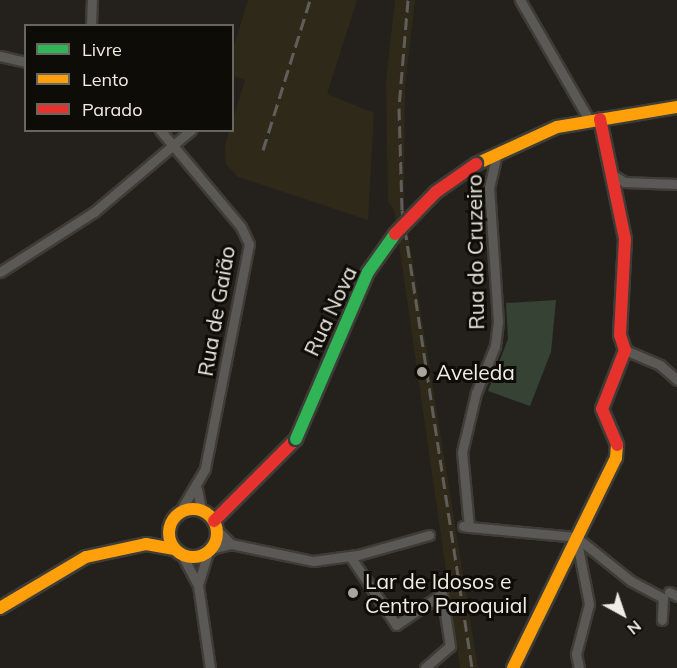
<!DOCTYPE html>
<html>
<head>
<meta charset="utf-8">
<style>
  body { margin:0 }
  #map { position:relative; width:677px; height:668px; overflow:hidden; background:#24211c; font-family:Mulish,sans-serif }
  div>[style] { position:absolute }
  .built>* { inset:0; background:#2f2919 }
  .green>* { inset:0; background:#354234 }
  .roads { filter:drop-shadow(2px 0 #3e3c37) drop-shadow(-2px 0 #3e3c37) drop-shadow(0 2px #3e3c37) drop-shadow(0 -2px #3e3c37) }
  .street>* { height:9px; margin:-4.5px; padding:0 4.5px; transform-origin:4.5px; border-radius:4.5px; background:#5b5955 }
  .slow>* { height:12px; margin:-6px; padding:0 6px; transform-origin:6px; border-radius:6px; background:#ff9f0a }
  .slow>.ring { margin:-6px; padding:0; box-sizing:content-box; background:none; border:12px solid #ff9f0a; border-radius:50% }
  .jam>* { height:12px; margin:-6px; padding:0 6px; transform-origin:6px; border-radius:6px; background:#e5322d }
  .rail>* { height:3px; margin-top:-1.5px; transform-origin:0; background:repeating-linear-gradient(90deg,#605e5b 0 12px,transparent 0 18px) }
  .bridges { filter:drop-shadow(2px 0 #3e3c37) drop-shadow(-2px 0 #3e3c37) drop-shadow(0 2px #3e3c37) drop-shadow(0 -2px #3e3c37) }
  .fast-bridge>* { height:12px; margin:-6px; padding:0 6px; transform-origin:6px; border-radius:6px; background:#30b455 }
  .jam-bridge>* { height:12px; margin:-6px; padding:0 6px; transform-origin:6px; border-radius:6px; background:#e5322d }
  .dots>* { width:16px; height:16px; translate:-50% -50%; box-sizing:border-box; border:3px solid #0e0c07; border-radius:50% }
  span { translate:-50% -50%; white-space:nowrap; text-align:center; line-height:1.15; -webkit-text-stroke:6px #0e0c07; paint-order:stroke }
  .street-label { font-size:21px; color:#efece5 }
  .poi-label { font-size:21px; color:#efece5 }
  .left { translate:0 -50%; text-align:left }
  .legend { position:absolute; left:24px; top:24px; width:210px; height:108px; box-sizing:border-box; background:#0e0c07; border:2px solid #686660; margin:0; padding:8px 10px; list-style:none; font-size:18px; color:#efece5 }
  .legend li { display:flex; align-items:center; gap:12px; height:30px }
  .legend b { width:30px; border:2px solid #686660 }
  .north { position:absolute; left:593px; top:584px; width:60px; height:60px; -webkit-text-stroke:4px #0e0c07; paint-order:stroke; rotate:140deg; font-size:16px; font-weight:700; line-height:24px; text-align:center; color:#efece5 }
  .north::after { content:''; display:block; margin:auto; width:21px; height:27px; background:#efece5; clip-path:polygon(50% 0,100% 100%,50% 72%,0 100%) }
</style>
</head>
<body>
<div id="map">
  <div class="built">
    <div style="clip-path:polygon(248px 0,357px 0,327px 94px,374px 113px,368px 220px,238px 177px,226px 164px,225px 145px,245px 80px,233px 76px,233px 49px)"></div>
    <div style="clip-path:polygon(395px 0,415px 0,405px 87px,404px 208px,478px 668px,460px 668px,394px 209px,388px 202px,386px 81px)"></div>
  </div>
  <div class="green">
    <div style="clip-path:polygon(556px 300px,551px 352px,530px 406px,488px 391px,508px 339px,506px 303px)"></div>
  </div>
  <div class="roads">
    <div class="street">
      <div style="left:520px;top:0;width:140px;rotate:60deg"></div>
      <div style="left:91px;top:26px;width:26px;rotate:-88deg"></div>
      <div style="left:0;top:56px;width:27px;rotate:13deg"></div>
      <div style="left:160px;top:130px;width:126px;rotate:50.1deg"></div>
      <div style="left:241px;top:227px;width:19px;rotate:65deg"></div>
      <div style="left:249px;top:244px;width:229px;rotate:101.1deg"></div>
      <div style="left:205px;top:469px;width:51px;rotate:120.6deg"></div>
      <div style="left:613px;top:175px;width:13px;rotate:32deg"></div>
      <div style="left:624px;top:182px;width:53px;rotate:2.2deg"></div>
      <div style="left:0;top:272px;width:112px;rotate:-32.6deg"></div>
      <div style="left:94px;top:212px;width:127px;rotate:-40.2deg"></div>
      <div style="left:625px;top:350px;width:38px;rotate:23deg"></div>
      <div style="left:660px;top:365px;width:23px;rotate:41deg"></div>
      <div style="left:197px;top:489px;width:21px;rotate:79deg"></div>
      <div style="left:463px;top:526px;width:6px;rotate:9deg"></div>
      <div style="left:469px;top:527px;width:75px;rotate:-95.3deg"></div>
      <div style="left:462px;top:452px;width:61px;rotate:-76.7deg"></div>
      <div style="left:476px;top:393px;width:51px;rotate:-68deg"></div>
      <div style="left:495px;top:346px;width:24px;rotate:-83deg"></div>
      <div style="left:498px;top:322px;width:134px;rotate:-93.8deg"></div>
      <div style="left:489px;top:188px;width:36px;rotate:-77deg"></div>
      <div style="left:469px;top:527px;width:107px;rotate:5.3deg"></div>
      <div style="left:576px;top:537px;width:70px;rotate:38.7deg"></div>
      <div style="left:631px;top:581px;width:36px;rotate:28deg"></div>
      <div style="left:663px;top:598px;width:22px;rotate:93deg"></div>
      <div style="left:217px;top:530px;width:20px;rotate:45deg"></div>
      <div style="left:576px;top:537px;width:68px;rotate:79deg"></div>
      <div style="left:589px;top:604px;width:52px;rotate:104.6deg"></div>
      <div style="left:576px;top:654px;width:14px;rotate:78deg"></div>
      <div style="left:211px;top:549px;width:21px;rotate:-14deg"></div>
      <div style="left:231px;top:544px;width:84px;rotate:11.7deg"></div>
      <div style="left:313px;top:561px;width:45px;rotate:-7.6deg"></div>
      <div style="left:358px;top:555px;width:74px;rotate:-15.7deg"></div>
      <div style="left:182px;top:555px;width:34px;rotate:62deg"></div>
      <div style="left:198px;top:585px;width:84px;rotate:81.8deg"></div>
      <div style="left:350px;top:556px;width:83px;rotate:56.3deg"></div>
      <div style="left:396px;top:625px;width:55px;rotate:-34deg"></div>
      <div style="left:442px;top:594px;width:53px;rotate:81.3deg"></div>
      <div style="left:450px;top:646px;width:33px;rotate:139deg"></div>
      <div style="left:198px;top:585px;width:34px;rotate:-73deg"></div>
      <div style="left:669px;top:592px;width:9px;rotate:27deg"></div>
    </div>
    <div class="slow">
      <div style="left:476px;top:164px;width:89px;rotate:-24.6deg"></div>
      <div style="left:557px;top:127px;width:122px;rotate:-9.5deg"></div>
      <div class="ring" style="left:169px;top:509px;width:36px;height:36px"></div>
      <div style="left:0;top:608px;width:100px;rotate:-30.7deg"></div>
      <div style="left:86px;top:557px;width:61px;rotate:-12.2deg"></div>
      <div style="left:146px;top:544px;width:29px;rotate:10deg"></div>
      <div style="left:513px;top:668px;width:234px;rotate:-63.9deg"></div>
      <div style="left:616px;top:458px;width:13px;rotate:-86deg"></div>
    </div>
    <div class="jam">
      <div style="left:600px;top:119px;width:123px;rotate:78.2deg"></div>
      <div style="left:625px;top:239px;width:96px;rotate:93deg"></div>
      <div style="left:620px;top:335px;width:16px;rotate:72deg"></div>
      <div style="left:625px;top:350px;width:63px;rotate:111.3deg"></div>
      <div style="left:602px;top:409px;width:39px;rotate:67deg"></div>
      <div style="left:214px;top:521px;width:116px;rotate:-45deg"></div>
    </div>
  </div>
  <div class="rail">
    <div style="left:408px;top:0;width:108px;rotate:94.8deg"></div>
    <div style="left:399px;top:108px;width:102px;rotate:88.3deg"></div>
    <div style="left:402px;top:210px;width:463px;rotate:81.3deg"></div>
    <div style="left:263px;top:150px;width:157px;rotate:-72.6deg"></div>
  </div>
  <div class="bridges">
    <div class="fast-bridge">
      <div style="left:296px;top:439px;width:182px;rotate:-66.7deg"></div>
      <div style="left:368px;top:272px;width:47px;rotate:-54.6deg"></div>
    </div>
    <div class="jam-bridge">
      <div style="left:395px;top:234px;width:59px;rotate:-45.7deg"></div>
      <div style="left:436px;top:192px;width:49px;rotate:-35deg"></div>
    </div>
  </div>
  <div class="dots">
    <div style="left:422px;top:372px;background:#a8a59f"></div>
    <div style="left:353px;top:593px;background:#a8a59f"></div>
  </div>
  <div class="street-label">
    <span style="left:475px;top:252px;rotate:-91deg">Rua do Cruzeiro</span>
    <span style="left:216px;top:311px;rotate:-80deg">Rua de Gaião</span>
    <span style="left:330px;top:311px;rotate:-65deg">Rua Nova</span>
  </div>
  <div class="poi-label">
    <span class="left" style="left:436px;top:372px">Aveleda</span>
    <span class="left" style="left:365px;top:593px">Lar de Idosos e<br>Centro Paroquial</span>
  </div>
  <ul class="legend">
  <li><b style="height:8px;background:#30b455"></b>Livre</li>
  <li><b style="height:8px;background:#ff9f0a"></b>Lento</li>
  <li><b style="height:8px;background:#e5322d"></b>Parado</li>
  </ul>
  <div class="north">N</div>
</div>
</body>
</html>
